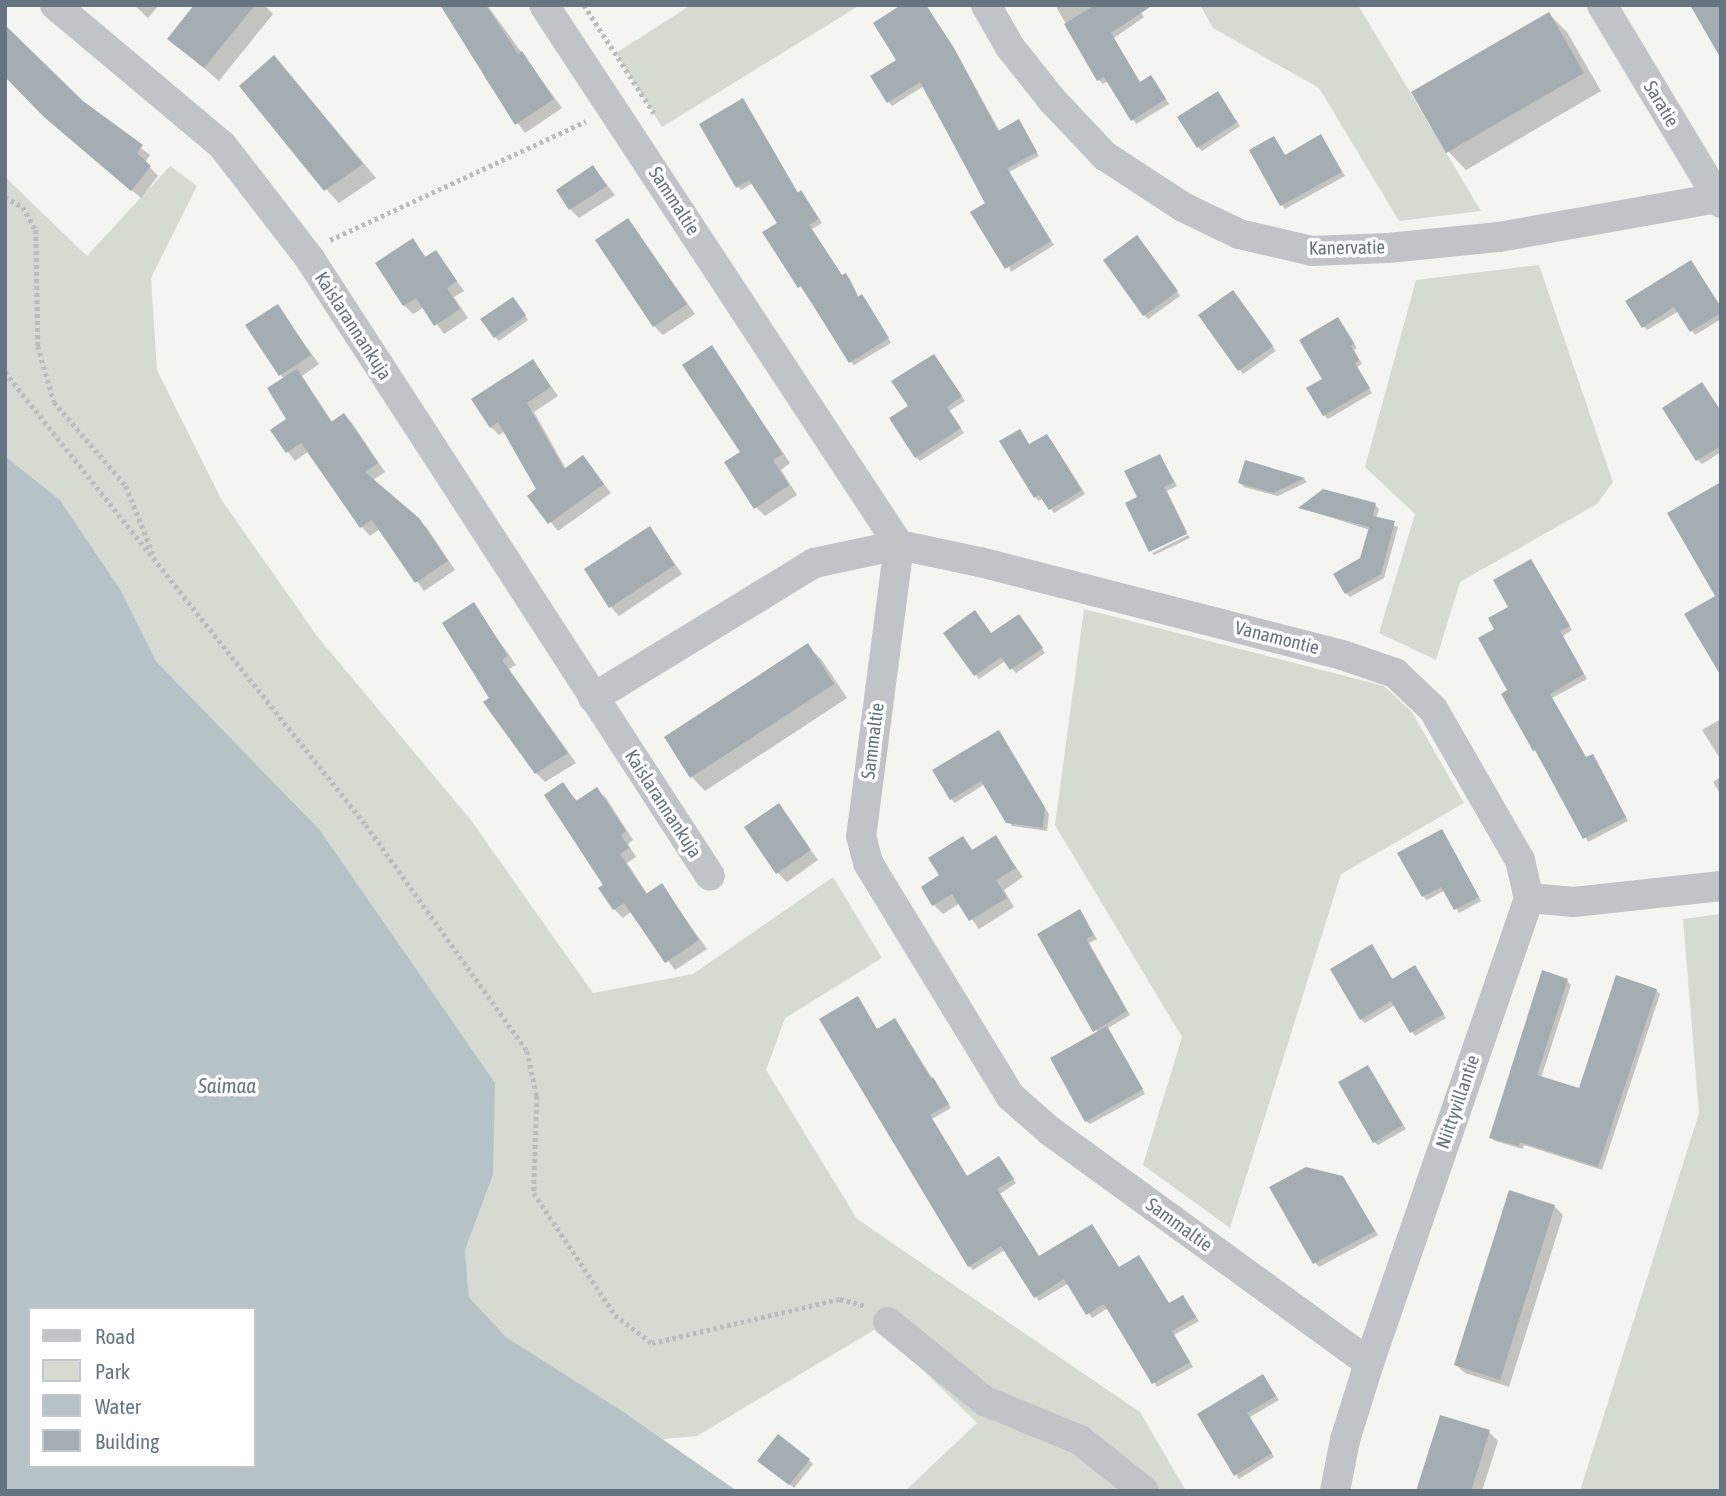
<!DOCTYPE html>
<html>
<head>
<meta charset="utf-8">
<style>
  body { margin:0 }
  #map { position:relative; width:1726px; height:1496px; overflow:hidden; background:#f4f4f1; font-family:"Asap Condensed",sans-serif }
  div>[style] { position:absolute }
  .green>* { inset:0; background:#d6dbd2 }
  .water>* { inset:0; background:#b6c2c6 }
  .shadow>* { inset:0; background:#0003 }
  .building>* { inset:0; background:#a4adb2 }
  .path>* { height:4.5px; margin-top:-2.25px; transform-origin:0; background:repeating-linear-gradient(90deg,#babcbe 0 3.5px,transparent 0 7px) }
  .minor>* { height:30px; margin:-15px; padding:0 15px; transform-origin:15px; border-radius:15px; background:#c0c4c7 }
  span { translate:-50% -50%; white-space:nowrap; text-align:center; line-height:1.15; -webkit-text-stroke:7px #fff; paint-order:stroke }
  .street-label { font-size:19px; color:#647581 }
  .water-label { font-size:21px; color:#60777e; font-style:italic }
  .frame { position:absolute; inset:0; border:7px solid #647581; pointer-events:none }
  .legend { position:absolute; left:28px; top:1307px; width:228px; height:161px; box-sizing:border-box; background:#fff; border:2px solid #c1c8cd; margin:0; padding:9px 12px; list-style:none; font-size:21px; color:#647581 }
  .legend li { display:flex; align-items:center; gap:14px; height:35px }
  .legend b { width:35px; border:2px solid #c1c8cd }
</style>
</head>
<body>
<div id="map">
  <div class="green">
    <div style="clip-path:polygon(691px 5px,860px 5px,662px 127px,616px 53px)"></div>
    <div style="clip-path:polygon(1200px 5px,1358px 5px,1481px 211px,1399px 221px,1319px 88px,1213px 28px)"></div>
    <div style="clip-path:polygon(170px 166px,197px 186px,151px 278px,157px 370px,221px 499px,317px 636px,470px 819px,593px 993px,693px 974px,833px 877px,882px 958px,785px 1018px,766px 1070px,857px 1219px,1140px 1412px,1186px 1491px,905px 1491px,977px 1423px,879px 1327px,697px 1436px,663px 1439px,506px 1337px,469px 1297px,465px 1250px,493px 1175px,319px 829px,156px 661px,120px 589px,60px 500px,5px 456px,5px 177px,87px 256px)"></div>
    <div style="clip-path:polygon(1539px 265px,1613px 482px,1597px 504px,1460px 582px,1436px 660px,1379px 633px,1415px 514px,1365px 467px,1416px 280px)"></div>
    <div style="clip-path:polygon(1084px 609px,1384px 686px,1412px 712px,1464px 803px,1341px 874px,1230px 1228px,1143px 1165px,1182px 1037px,1055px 825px)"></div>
    <div style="clip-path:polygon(1721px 914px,1721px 1491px,1580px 1491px,1699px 1113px,1683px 919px)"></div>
  </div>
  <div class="water">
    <div style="clip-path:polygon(evenodd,5px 456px,60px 500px,120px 589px,156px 661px,319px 829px,495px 1083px,493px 1175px,465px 1250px,469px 1297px,506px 1337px,622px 1411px,737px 1491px,5px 1491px,5px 456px,30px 1309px,254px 1309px,254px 1466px,30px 1466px,30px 1309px)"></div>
  </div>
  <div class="shadow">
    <div style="clip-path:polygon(134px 5px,159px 5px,148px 18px)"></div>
    <div style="clip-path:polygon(196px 5px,264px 5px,273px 14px,219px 81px,169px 38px)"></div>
    <div style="clip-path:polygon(443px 5px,487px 5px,562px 108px,525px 133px,485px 78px,489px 75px)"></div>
    <div style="clip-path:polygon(926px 5px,957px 54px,1000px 132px,1019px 122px,1039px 156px,1009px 172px,1054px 245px,1011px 272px,987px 203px,924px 86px,892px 106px,889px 102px,898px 60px)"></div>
    <div style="clip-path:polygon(1055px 5px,1136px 5px,1144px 17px,1114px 38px,1140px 84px,1155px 81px,1169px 104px,1136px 124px,1108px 81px,1103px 84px,1099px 80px)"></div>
    <div style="clip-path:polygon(1549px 14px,1567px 32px,1601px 91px,1466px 170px,1448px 151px)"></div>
    <div style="clip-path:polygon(287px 71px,376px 178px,339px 203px,326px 189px)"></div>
    <div style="clip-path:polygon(1221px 98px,1240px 126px,1202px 151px,1198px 147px)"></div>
    <div style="clip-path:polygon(82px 102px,150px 155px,145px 162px,158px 176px,141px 198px,105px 168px)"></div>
    <div style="clip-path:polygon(701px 124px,805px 197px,822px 223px,812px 229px,843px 277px,846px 275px,850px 279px,859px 298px,866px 300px,891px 343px,854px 365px,850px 361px,765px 233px,779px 224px,753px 183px,741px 190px,737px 186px)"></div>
    <div style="clip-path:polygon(1321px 136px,1345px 176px,1285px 209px,1282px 205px,1274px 139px,1286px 156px)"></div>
    <div style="clip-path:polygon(593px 167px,615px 195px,579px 218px,570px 209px)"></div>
    <div style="clip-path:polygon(628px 220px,695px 314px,663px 335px,654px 326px)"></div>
    <div style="clip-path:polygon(413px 241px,427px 258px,436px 252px,464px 291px,454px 297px,468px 318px,444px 334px,424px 307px,413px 314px,404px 305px)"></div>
    <div style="clip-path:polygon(1141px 241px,1180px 296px,1148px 319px,1144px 315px)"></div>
    <div style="clip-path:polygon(1691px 262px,1721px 307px,1721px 319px,1695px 335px,1679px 311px,1647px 330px,1643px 326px)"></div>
    <div style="clip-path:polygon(1237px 296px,1276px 351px,1243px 374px,1201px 315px)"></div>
    <div style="clip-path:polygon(516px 303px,528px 320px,499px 341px,495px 337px)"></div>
    <div style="clip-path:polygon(277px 306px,319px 364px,302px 376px,333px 423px,344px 415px,352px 423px,385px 472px,373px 480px,427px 528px,455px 570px,424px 591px,380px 529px,370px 536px,362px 527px,309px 451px,295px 461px,272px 431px,289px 420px,284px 379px,248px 326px)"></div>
    <div style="clip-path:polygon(1338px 319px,1357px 348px,1354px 350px,1362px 364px,1357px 367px,1372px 393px,1328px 419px,1324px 415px,1324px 379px)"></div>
    <div style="clip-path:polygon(712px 348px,790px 463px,781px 470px,797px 495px,765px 516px,756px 507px)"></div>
    <div style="clip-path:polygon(937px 360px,965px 401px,949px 411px,964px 433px,920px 461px,916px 457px,910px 406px)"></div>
    <div style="clip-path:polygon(533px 361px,558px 396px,534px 412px,566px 469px,583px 457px,611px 493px,558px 531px,530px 496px,538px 490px,505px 431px,499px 435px,491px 427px)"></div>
    <div style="clip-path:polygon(1721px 412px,1721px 452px,1702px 464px,1698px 460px)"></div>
    <div style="clip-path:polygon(1051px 440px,1085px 494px,1054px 513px,1043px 498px,1039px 501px,1035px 497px,1030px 446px)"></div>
    <div style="clip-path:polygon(1160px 456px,1177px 486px,1167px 491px,1187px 532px,1150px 550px,1139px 497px)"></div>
    <div style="clip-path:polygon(1246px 462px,1304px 479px,1307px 482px,1278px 496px,1244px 487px,1240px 483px)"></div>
    <div style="clip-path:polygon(1375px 505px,1379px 509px,1376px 518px,1398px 527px,1384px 578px,1350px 597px,1346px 593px,1362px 559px,1370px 530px,1301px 508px)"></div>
    <div style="clip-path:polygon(650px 528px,682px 574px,619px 616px,611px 607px)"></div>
    <div style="clip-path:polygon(1188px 535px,1190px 538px,1154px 555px,1152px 553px)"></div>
    <div style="clip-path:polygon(1531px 561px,1572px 630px,1563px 636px,1587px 679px,1552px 698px,1587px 759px,1596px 760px,1628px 821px,1588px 842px,1535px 750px,1510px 691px,1496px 629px,1511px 607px)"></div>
    <div style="clip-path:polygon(474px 605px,516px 665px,509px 669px,576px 763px,545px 782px,536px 773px,492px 698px)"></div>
    <div style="clip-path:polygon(1022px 620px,1045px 653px,1016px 673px,1005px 661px,979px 679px,945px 633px,992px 635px)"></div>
    <div style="clip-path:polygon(807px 646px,821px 659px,847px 698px,705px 791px,692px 777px,666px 738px)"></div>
    <div style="clip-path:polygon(1721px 719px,1721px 760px,1702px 730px)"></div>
    <div style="clip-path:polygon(1002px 736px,1049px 814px,1047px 831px,1012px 826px,985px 784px,955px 803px,951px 799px)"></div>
    <div style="clip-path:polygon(1721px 777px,1721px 795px,1713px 782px)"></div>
    <div style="clip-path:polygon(563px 785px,578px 802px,597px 790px,606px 798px,633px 840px,628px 844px,636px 857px,627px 863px,648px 895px,661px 885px,707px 949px,675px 970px,632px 911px,623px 918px,614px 909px)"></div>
    <div style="clip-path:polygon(778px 806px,818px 860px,787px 882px,778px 873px)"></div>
    <div style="clip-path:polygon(1445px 835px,1481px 901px,1459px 913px,1445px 890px,1427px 900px,1423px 896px)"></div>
    <div style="clip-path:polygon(995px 837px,1023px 877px,1004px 890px,1014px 907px,979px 929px,960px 903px,943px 914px,934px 905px,942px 876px,963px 839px,974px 851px)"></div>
    <div style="clip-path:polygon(1079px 911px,1097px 939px,1089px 943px,1130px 1015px,1108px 1028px,1145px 1094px,1090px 1124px,1086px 1121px,1097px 1033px)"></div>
    <div style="clip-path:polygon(1372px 946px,1393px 980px,1415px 967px,1446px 1018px,1415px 1036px,1395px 1005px,1365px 1023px,1361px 1019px)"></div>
    <div style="clip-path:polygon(1567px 981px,1571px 985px,1541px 1078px,1580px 1090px,1656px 990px,1660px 994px,1602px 1170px,1524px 1145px,1523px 1149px,1495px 1141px,1491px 1137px)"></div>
    <div style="clip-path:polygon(898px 1024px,951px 1108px,932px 1119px,968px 1178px,1003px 1162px,1016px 1183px,1000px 1194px,1040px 1258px,1119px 1268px,1169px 1305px,1183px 1297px,1199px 1321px,1174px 1335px,1193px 1367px,1157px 1387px,1108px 1308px,1092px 1318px,1069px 1283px,1039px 1301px,1006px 1249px,973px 1270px,969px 1266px,877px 1030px)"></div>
    <div style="clip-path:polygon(1368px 1067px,1406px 1129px,1378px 1145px,1374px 1142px)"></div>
    <div style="clip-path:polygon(1342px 1177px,1378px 1235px,1319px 1267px,1315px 1263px)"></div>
    <div style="clip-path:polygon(1554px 1206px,1563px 1215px,1509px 1387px,1465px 1373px,1456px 1365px)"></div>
    <div style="clip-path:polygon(1263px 1376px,1279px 1400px,1250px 1417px,1274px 1457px,1239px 1479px,1199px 1414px)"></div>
    <div style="clip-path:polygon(1489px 1432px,1498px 1441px,1482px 1491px,1418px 1491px)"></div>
    <div style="clip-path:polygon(809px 1460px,813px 1464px,794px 1488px,764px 1465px)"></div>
  </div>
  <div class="building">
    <div style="clip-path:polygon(194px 5px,255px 5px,204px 68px,167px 39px)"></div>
    <div style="clip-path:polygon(440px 5px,486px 5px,518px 54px,522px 51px,554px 99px,515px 125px)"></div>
    <div style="clip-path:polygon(901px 5px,926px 5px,954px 48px,998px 131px,1019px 119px,1037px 152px,1007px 168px,1051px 241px,1005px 269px,970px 212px,985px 203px,920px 82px,887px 103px,870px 76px,896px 60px,873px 23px)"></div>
    <div style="clip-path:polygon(1095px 5px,1153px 5px,1111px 33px,1140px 82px,1151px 75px,1166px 99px,1131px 121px,1104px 77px,1097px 81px,1064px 24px)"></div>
    <div style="clip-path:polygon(1690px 5px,1721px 5px,1721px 59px)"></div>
    <div style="clip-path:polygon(1549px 12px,1584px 73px,1446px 153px,1411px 92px)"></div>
    <div style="clip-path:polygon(5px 25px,83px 101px,143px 145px,137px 153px,151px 166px,131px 191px,44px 117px,5px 77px)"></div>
    <div style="clip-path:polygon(274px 55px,363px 164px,324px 191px,239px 86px)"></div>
    <div style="clip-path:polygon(1218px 91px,1237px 122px,1197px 148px,1177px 117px)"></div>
    <div style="clip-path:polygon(743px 98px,798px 193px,801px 190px,819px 219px,809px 225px,842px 275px,846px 273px,858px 297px,862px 294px,889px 338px,849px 363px,801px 286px,798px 288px,762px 232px,777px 223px,749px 180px,736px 188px,699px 124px)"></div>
    <div style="clip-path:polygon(1321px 134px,1342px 172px,1280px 206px,1249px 150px,1274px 136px,1285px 155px)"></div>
    <div style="clip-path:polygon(593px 165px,607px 186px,569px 210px,556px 190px)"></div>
    <div style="clip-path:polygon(628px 218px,687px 304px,653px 327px,595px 240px)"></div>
    <div style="clip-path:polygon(1137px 235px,1178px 291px,1143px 316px,1103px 260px)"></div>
    <div style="clip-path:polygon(413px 238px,425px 257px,436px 250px,457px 281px,447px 288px,460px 309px,434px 326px,416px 298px,403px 306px,375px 263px)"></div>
    <div style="clip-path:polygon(1691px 260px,1721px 307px,1721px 313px,1690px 332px,1674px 307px,1642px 328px,1625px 301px)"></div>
    <div style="clip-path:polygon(1233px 290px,1273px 346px,1238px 371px,1198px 315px)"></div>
    <div style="clip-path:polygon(513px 297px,526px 315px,494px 338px,480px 319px)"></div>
    <div style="clip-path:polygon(278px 304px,311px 355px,279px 376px,245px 325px)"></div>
    <div style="clip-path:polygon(1338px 317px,1354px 343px,1351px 346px,1359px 360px,1355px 363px,1370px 388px,1323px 416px,1306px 388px,1322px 379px,1299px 340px)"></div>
    <div style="clip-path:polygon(712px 345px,783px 454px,773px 460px,789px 485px,754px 509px,724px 462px,740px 452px,682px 365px)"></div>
    <div style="clip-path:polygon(934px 354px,962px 396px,947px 407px,961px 428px,915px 458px,889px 418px,908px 406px,891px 381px)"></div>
    <div style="clip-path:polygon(533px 359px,551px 387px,527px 403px,564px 469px,583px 455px,604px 484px,548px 524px,527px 496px,536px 489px,498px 422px,490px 428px,471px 399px)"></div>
    <div style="clip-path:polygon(297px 369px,331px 422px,344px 413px,378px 463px,365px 472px,419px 518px,448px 561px,415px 583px,372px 520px,360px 528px,301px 443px,286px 453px,270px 430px,286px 419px,267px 388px)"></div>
    <div style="clip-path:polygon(1702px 382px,1721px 411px,1721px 446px,1696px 461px,1662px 408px)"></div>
    <div style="clip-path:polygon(1020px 429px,1029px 444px,1047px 434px,1082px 490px,1049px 510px,1039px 495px,1034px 498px,999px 441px)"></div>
    <div style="clip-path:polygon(1160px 454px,1174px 482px,1164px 487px,1187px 534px,1149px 552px,1125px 503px,1137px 497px,1124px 471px)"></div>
    <div style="clip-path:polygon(1245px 460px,1305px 478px,1273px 493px,1238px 483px)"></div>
    <div style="clip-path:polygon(1721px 482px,1721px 676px,1684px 614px,1715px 596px,1667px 513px)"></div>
    <div style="clip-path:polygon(1323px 489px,1376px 503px,1373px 516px,1395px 521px,1381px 574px,1345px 594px,1333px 574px,1360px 558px,1369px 527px,1298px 508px)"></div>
    <div style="clip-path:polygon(650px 526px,675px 565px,609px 608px,584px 569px)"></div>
    <div style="clip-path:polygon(1531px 559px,1570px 626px,1560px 631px,1584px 674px,1550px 694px,1586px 757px,1593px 754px,1626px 817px,1583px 839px,1535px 750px,1533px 751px,1501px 694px,1507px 690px,1478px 638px,1494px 629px,1488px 618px,1508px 607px,1493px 580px)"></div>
    <div style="clip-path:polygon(474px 602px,508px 656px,502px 660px,568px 753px,535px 774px,483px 702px,489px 698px,442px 623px)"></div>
    <div style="clip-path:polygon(975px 610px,991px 633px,1019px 614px,1043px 648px,1010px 670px,1001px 657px,974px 676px,943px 633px)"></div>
    <div style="clip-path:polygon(808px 643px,834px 684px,690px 778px,664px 737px)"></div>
    <div style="clip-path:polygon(999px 730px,1045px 808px,1043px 828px,1006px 823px,981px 781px,950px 800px,932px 770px)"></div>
    <div style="clip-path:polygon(563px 782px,576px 801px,597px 787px,626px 831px,621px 835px,629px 848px,620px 854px,646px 894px,662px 883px,699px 940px,665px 963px,624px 903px,613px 910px,598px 888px,603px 885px,544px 795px)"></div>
    <div style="clip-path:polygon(779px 803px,811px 850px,776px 874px,744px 827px)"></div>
    <div style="clip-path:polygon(1442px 829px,1479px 897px,1454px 910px,1441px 887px,1422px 897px,1397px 853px)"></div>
    <div style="clip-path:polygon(996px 835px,1016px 868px,996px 880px,1007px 898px,969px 921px,952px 894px,932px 906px,921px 887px,939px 875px,928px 858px,963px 836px,972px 850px)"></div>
    <div style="clip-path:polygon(1080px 909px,1094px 935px,1086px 939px,1127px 1011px,1093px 1032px,1037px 934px)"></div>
    <div style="clip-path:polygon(1372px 944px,1392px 979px,1415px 965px,1444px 1014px,1410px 1033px,1391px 1001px,1360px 1020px,1330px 969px)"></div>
    <div style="clip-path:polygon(1542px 970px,1568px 979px,1537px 1075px,1579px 1088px,1616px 975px,1657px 989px,1598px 1167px,1520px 1142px,1519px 1146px,1489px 1138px)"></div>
    <div style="clip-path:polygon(858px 996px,877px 1029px,895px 1018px,931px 1079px,933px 1077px,949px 1104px,930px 1115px,967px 1176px,999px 1156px,1014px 1179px,997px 1189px,1039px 1256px,1092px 1224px,1119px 1267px,1139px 1255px,1169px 1303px,1183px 1295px,1196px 1317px,1172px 1331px,1190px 1362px,1152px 1384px,1104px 1304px,1086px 1315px,1064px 1279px,1034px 1298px,1001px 1246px,968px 1267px,819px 1019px)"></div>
    <div style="clip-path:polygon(1107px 1026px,1143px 1089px,1085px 1122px,1050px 1058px)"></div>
    <div style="clip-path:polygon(1368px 1065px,1403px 1125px,1373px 1143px,1338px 1082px)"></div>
    <div style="clip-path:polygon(1306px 1167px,1343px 1176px,1375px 1231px,1313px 1264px,1269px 1187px)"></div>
    <div style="clip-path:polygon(1509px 1190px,1555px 1205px,1500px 1380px,1454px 1365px)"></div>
    <div style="clip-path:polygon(1263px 1374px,1276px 1396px,1247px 1413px,1272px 1453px,1234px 1476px,1197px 1414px)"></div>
    <div style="clip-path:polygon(1440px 1415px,1490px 1430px,1471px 1491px,1416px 1491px)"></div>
    <div style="clip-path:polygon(778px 1434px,810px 1459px,789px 1485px,757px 1461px)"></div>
  </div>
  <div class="path">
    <div style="left:584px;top:5px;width:129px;rotate:57.1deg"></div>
    <div style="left:5px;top:197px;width:21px;rotate:29deg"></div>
    <div style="left:23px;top:207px;width:26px;rotate:61deg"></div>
    <div style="left:36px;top:230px;width:116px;rotate:89deg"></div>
    <div style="left:38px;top:346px;width:58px;rotate:74.1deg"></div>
    <div style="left:54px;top:402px;width:111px;rotate:49.4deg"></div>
    <div style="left:126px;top:486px;width:73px;rotate:68.3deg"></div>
    <div style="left:330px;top:240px;width:282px;rotate:-24.9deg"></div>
    <div style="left:5px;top:372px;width:579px;rotate:51.45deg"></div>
    <div style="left:366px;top:825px;width:277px;rotate:54.5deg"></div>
    <div style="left:527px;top:1051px;width:46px;rotate:77.5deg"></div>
    <div style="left:537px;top:1096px;width:97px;rotate:91.8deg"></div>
    <div style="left:534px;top:1193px;width:146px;rotate:56.4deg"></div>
    <div style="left:615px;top:1315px;width:46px;rotate:37.1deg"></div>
    <div style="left:652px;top:1343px;width:193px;rotate:-13.2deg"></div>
    <div style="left:840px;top:1299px;width:27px;rotate:15deg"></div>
  </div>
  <div class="minor">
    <div style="left:55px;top:5px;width:218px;rotate:40deg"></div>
    <div style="left:222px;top:145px;width:144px;rotate:52.3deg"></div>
    <div style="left:310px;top:259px;width:735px;rotate:57.04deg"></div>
    <div style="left:544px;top:5px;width:646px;rotate:56.68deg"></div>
    <div style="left:899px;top:545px;width:293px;rotate:97.4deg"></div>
    <div style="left:861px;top:836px;width:28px;rotate:75deg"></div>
    <div style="left:868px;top:863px;width:273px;rotate:58.6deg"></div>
    <div style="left:1010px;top:1096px;width:53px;rotate:41.2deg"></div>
    <div style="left:1050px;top:1131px;width:394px;rotate:36deg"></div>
    <div style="left:986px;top:5px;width:48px;rotate:60.3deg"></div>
    <div style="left:1010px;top:47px;width:68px;rotate:51.6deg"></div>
    <div style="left:1052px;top:100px;width:77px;rotate:46.6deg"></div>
    <div style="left:1105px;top:156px;width:93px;rotate:33.2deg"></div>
    <div style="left:1183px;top:207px;width:62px;rotate:25.7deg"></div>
    <div style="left:1239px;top:234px;width:75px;rotate:13.1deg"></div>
    <div style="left:1312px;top:251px;width:76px;rotate:-2.3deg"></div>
    <div style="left:1388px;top:248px;width:112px;rotate:-5.7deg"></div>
    <div style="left:1499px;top:237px;width:222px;rotate:-10.1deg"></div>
    <div style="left:1602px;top:5px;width:231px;rotate:59deg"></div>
    <div style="left:593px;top:698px;width:259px;rotate:-31.4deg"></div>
    <div style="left:814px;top:563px;width:87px;rotate:-12deg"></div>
    <div style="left:899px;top:545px;width:83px;rotate:11.9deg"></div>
    <div style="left:980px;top:562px;width:374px;rotate:14.4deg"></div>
    <div style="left:1342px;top:655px;width:56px;rotate:18.8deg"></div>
    <div style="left:1395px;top:673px;width:52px;rotate:43.5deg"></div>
    <div style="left:1433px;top:709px;width:174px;rotate:60.1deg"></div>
    <div style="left:1520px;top:860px;width:39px;rotate:77deg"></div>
    <div style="left:888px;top:1322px;width:125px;rotate:39.2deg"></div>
    <div style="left:985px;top:1401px;width:103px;rotate:22.3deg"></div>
    <div style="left:1080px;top:1440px;width:82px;rotate:38.6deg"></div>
    <div style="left:1335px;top:1491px;width:52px;rotate:-78.9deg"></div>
    <div style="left:1345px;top:1440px;width:81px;rotate:-72.7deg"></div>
    <div style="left:1369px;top:1363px;width:492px;rotate:-71deg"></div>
    <div style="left:1529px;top:898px;width:45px;rotate:5.1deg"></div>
    <div style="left:1574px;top:902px;width:148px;rotate:-6.2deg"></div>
  </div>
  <div class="street-label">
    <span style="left:1661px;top:104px;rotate:59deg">Saratie</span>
    <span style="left:674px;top:201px;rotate:57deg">Sammaltie</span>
    <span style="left:1347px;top:248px;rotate:-1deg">Kanervatie</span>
    <span style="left:353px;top:326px;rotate:57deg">Kaislarannankuja</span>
    <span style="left:1277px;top:638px;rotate:14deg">Vanamontie</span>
    <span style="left:873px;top:741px;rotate:-83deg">Sammaltie</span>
    <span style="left:663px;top:804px;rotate:57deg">Kaislarannankuja</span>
    <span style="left:1458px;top:1102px;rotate:-71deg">Niittyvillantie</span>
    <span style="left:1179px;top:1225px;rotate:36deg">Sammaltie</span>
  </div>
  <div class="water-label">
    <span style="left:227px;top:1085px">Saimaa</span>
  </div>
  <div class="frame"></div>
  <ul class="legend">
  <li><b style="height:9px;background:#c0c4c7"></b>Road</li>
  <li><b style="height:19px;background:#d6dbd2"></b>Park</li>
  <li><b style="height:19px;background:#b6c2c6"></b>Water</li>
  <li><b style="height:19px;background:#a4adb2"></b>Building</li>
  </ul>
</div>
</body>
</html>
